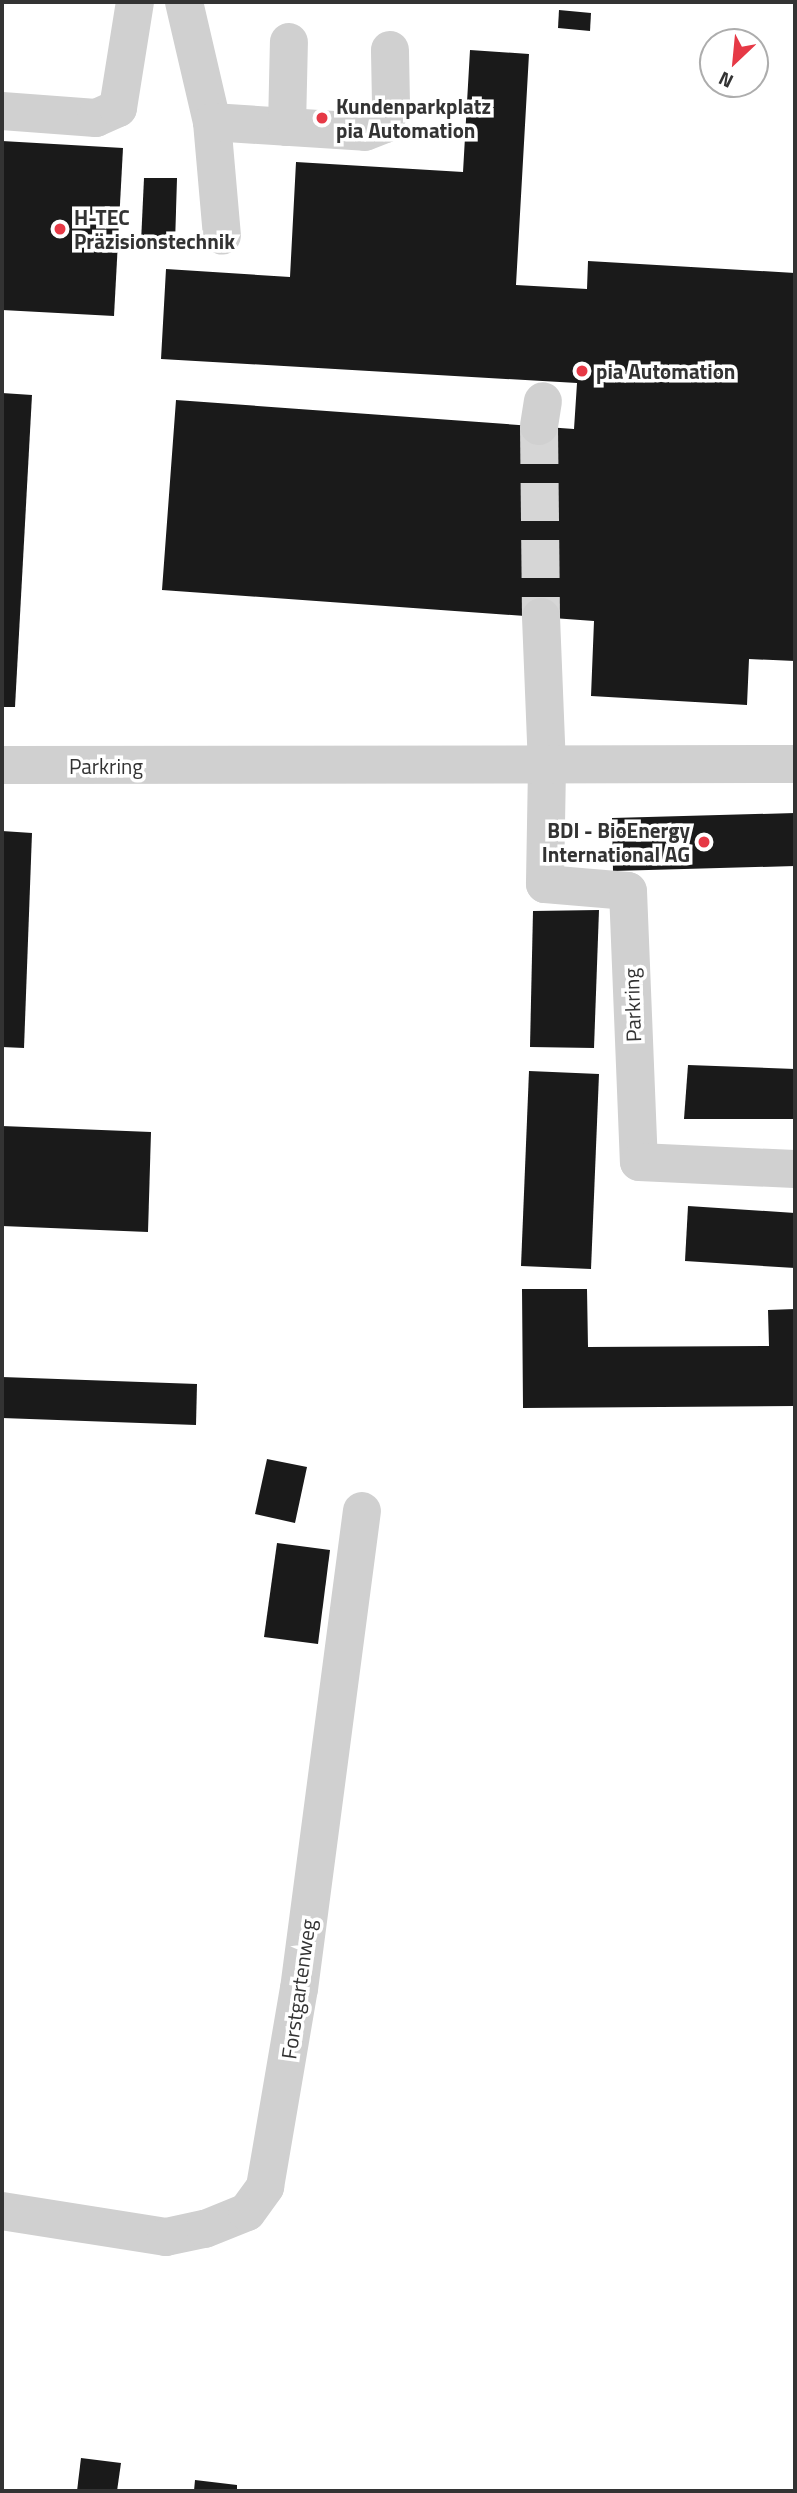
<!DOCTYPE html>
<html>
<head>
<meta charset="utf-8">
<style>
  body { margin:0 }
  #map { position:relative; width:797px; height:2493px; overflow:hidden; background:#fff; font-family:"Titillium Web",sans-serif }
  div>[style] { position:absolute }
  .building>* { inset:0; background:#1a1a1a }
  .minor-tunnel>* { height:38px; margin-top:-19px; transform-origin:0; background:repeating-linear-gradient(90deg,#d6d6d6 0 38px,transparent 0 57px) }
  .minor>* { height:38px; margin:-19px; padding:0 19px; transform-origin:19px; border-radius:19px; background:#d0d0d0 }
  .dots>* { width:19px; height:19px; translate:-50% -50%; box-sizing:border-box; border:4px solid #fff; border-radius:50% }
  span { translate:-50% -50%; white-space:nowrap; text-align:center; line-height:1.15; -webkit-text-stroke:7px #fff; paint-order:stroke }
  .poi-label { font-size:21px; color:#333; font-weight:700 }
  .left { translate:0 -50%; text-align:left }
  .right { translate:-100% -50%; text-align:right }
  .street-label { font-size:21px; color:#333 }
  .frame { position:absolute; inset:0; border:4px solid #333; pointer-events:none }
  .north { position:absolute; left:699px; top:28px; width:70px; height:70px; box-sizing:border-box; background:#fff; border:2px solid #adadad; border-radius:50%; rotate:206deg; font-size:19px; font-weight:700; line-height:28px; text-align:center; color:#333 }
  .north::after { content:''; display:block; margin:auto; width:24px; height:32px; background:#e63946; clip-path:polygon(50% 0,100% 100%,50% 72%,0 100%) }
</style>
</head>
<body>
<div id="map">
  <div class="building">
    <div style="clip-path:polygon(559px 10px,591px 13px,590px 31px,558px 28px)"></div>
    <div style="clip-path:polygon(470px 50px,529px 54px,516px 285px,587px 289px,588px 261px,795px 273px,795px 661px,749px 659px,747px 705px,591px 696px,594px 621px,162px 590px,176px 400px,574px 429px,577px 383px,161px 359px,166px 269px,290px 277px,296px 162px,463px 172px)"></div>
    <div style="clip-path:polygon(2px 141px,123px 148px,114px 316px,2px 310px)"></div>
    <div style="clip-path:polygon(144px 178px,177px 178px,175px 244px,141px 242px)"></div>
    <div style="clip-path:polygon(2px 393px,32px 395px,15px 707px,2px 707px)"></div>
    <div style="clip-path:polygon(795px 813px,795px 866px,613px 871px,612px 818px)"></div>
    <div style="clip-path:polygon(2px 831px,32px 833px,24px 1048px,2px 1047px)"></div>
    <div style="clip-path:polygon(599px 910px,594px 1048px,530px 1047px,533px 911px)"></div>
    <div style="clip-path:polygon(688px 1065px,795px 1069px,795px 1119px,684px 1119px)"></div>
    <div style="clip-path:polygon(529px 1071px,599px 1074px,591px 1269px,521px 1266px)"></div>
    <div style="clip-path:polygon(2px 1126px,151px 1132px,148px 1232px,2px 1226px)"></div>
    <div style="clip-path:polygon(688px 1206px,795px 1213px,795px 1268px,685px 1261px)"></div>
    <div style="clip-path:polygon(522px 1289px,587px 1289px,588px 1347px,769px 1346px,768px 1310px,795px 1309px,795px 1406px,523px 1408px)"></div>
    <div style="clip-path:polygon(2px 1377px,197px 1384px,196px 1425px,2px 1418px)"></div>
    <div style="clip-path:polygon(267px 1459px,307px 1467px,295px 1523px,255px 1514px)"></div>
    <div style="clip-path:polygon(277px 1543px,330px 1550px,318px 1644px,264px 1637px)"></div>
    <div style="clip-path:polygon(81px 2458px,121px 2463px,117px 2491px,77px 2491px)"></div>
    <div style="clip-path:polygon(195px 2480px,237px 2485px,237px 2491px,194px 2491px)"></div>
  </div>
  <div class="minor-tunnel">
    <div style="left:539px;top:426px;width:191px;rotate:89.4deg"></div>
  </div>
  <div class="minor">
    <div style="left:184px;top:2px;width:123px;rotate:76.9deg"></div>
    <div style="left:212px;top:122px;width:114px;rotate:85deg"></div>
    <div style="left:2px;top:111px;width:94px;rotate:4.3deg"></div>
    <div style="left:96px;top:118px;width:24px;rotate:-24deg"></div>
    <div style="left:118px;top:108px;width:107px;rotate:-80.9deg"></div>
    <div style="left:212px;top:122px;width:153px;rotate:3.7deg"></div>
    <div style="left:365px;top:132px;width:22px;rotate:-22deg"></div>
    <div style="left:385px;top:124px;width:21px;rotate:-73deg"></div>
    <div style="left:391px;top:104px;width:54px;rotate:-91.1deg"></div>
    <div style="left:287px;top:127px;width:85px;rotate:-88.7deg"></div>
    <div style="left:539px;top:426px;width:25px;rotate:-81deg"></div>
    <div style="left:541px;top:617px;width:150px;rotate:87.7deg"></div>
    <div style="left:547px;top:767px;width:117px;rotate:91deg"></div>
    <div style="left:545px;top:884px;width:83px;rotate:4.8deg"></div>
    <div style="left:628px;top:891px;width:271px;rotate:87.7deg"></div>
    <div style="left:639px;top:1162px;width:156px;rotate:2.6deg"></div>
    <div style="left:2px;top:765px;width:793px;rotate:-0.07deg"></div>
    <div style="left:2px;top:2211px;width:166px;rotate:9deg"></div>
    <div style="left:166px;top:2237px;width:40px;rotate:-12deg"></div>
    <div style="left:205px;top:2229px;width:45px;rotate:-22deg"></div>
    <div style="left:247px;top:2212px;width:31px;rotate:-54deg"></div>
    <div style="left:265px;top:2187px;width:201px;rotate:-80.3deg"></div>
    <div style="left:299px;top:1989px;width:482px;rotate:-82.5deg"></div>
  </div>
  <div class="dots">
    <div style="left:322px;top:118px;background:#e63946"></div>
    <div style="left:60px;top:229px;background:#e63946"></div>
    <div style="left:582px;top:371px;background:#e63946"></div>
    <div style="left:704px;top:842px;background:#e63946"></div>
  </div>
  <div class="poi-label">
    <span class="left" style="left:336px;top:118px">Kundenparkplatz<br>pia Automation</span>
    <span class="left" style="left:74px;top:229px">H-TEC<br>Präzisionstechnik</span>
    <span class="left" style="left:596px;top:371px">pia Automation</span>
    <span class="right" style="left:690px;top:842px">BDI - BioEnergy<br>International AG</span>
  </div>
  <div class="street-label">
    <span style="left:106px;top:766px">Parkring</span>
    <span style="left:632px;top:1005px;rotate:-92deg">Parkring</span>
    <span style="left:298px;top:1989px;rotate:-82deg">Forstgartenweg</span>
  </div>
  <div class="frame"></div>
  <div class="north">N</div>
</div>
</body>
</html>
